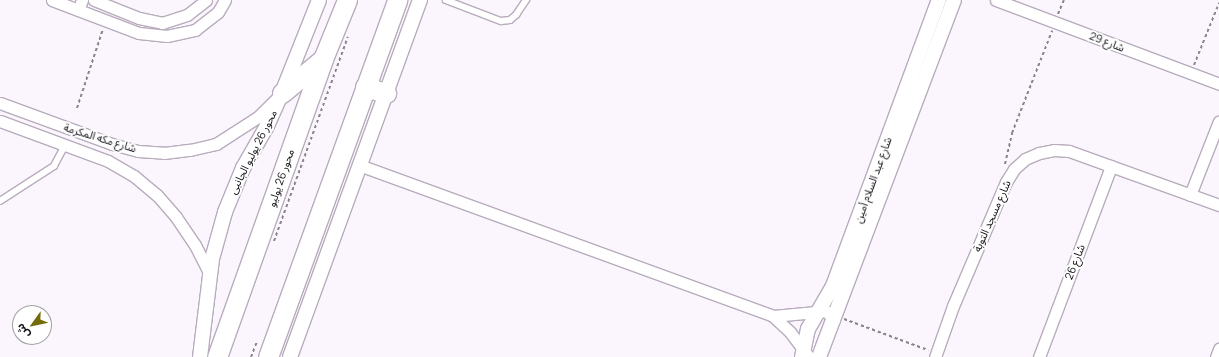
<!DOCTYPE html>
<html>
<head>
<meta charset="utf-8">
<style>
  body { margin:0 }
  #map { position:relative; width:1219px; height:357px; overflow:hidden; background:#fbf6fd; font-family:Manrope,"Noto Sans Arabic",sans-serif }
  div>[style] { position:absolute }
  .path>* { height:2px; margin-top:-1px; transform-origin:0; background:repeating-linear-gradient(90deg,#88848a 0 3px,transparent 0 6px) }
  .roads { filter:drop-shadow(1px 0 #b8acbd) drop-shadow(-1px 0 #b8acbd) drop-shadow(0 1px #b8acbd) drop-shadow(0 -1px #b8acbd) }
  .service>* { height:5.5px; margin:-2.75px; padding:0 2.75px; transform-origin:2.75px; border-radius:2.75px; background:#fff }
  .minor>* { height:11px; margin:-5.5px; padding:0 5.5px; transform-origin:5.5px; border-radius:5.5px; background:#fff }
  .tertiary>* { height:14px; margin:-7px; padding:0 7px; transform-origin:7px; border-radius:7px; background:#fff }
  .trunk>* { height:19px; margin:-9.5px; padding:0 9.5px; transform-origin:9.5px; border-radius:9.5px; background:#fff }
  span { translate:-50% -50%; white-space:nowrap; text-align:center; line-height:1.15; -webkit-text-stroke:4px #fff; paint-order:stroke }
  .street-label { font-size:11px; color:#151117 }
  .north { position:absolute; left:12px; top:305px; width:40px; height:40px; box-sizing:border-box; background:#fff; border:1px solid #a1a0a2; border-radius:50%; rotate:237deg; font-size:11px; font-weight:700; line-height:16px; text-align:center; color:#151117 }
  .north::after { content:''; display:block; margin:auto; width:14px; height:18px; background:#726b07; clip-path:polygon(50% 0,100% 100%,50% 72%,0 100%) }
</style>
</head>
<body>
<div id="map">
  <div class="path">
    <div style="left:1058px;top:14px;width:15px;rotate:-67deg"></div>
    <div style="left:1194px;top:65px;width:67px;rotate:-68deg"></div>
    <div style="left:77px;top:108px;width:83px;rotate:-71.8deg"></div>
    <div style="left:1005px;top:164px;width:32px;rotate:-77deg"></div>
    <div style="left:1012px;top:133px;width:110px;rotate:-68.6deg"></div>
    <div style="left:274px;top:241px;width:217px;rotate:-70.1deg"></div>
    <div style="left:844px;top:319px;width:90px;rotate:20.3deg"></div>
    <div style="left:251px;top:357px;width:17px;rotate:-69deg"></div>
  </div>
  <div class="roads">
    <div class="service">
      <div style="left:446px;top:0;width:59px;rotate:20.9deg"></div>
      <div style="left:501px;top:21px;width:9px;rotate:-6deg"></div>
      <div style="left:510px;top:20px;width:8px;rotate:-40deg"></div>
      <div style="left:516px;top:15px;width:18px;rotate:-56deg"></div>
      <div style="left:0;top:201px;width:64px;rotate:-32.9deg"></div>
      <div style="left:54px;top:166px;width:24px;rotate:-62deg"></div>
    </div>
    <div class="minor">
      <div style="left:52px;top:0;width:93px;rotate:20.8deg"></div>
      <div style="left:139px;top:33px;width:28px;rotate:6deg"></div>
      <div style="left:167px;top:36px;width:29px;rotate:-12deg"></div>
      <div style="left:195px;top:30px;width:29px;rotate:-38deg"></div>
      <div style="left:218px;top:12px;width:14px;rotate:-60deg"></div>
      <div style="left:94px;top:0;width:48px;rotate:21.8deg"></div>
      <div style="left:139px;top:18px;width:24px;rotate:12deg"></div>
      <div style="left:162px;top:23px;width:26px;rotate:-18deg"></div>
      <div style="left:187px;top:15px;width:24px;rotate:-38deg"></div>
      <div style="left:996px;top:0;width:238px;rotate:20.6deg"></div>
      <div style="left:78px;top:10px;width:11px;rotate:-68deg"></div>
      <div style="left:0;top:103px;width:119px;rotate:20.1deg"></div>
      <div style="left:112px;top:144px;width:27px;rotate:15deg"></div>
      <div style="left:138px;top:151px;width:26px;rotate:4deg"></div>
      <div style="left:164px;top:153px;width:26px;rotate:-7deg"></div>
      <div style="left:190px;top:150px;width:27px;rotate:-13deg"></div>
      <div style="left:216px;top:144px;width:50px;rotate:-32.7deg"></div>
      <div style="left:258px;top:117px;width:30px;rotate:-45deg"></div>
      <div style="left:0;top:121px;width:115px;rotate:20.3deg"></div>
      <div style="left:108px;top:161px;width:30px;rotate:30deg"></div>
      <div style="left:134px;top:176px;width:30px;rotate:40deg"></div>
      <div style="left:157px;top:195px;width:29px;rotate:49deg"></div>
      <div style="left:176px;top:217px;width:34px;rotate:56deg"></div>
      <div style="left:195px;top:245px;width:34px;rotate:63deg"></div>
      <div style="left:359px;top:165px;width:441px;rotate:20deg"></div>
      <div style="left:773px;top:316px;width:23px;rotate:43deg"></div>
      <div style="left:790px;top:332px;width:31px;rotate:53deg"></div>
      <div style="left:1190px;top:195px;width:79px;rotate:-68.6deg"></div>
      <div style="left:773px;top:316px;width:53px;rotate:-5.4deg"></div>
      <div style="left:826px;top:311px;width:12px;rotate:48deg"></div>
      <div style="left:935px;top:357px;width:54px;rotate:-70.6deg"></div>
      <div style="left:953px;top:306px;width:135px;rotate:-66.9deg"></div>
      <div style="left:1006px;top:182px;width:15px;rotate:-58deg"></div>
      <div style="left:1014px;top:169px;width:15px;rotate:-42deg"></div>
      <div style="left:1025px;top:159px;width:15px;rotate:-23deg"></div>
      <div style="left:1039px;top:153px;width:15px;rotate:-11deg"></div>
      <div style="left:1054px;top:150px;width:15px;rotate:4deg"></div>
      <div style="left:1069px;top:151px;width:159px;rotate:19.8deg"></div>
      <div style="left:1039px;top:357px;width:204px;rotate:-69.3deg"></div>
      <div style="left:1216px;top:357px;width:9px;rotate:-69deg"></div>
    </div>
    <div class="tertiary">
      <div style="left:200px;top:357px;width:99px;rotate:-83deg"></div>
      <div style="left:212px;top:259px;width:49px;rotate:-74.5deg"></div>
      <div style="left:225px;top:212px;width:48px;rotate:-67.8deg"></div>
      <div style="left:243px;top:168px;width:48px;rotate:-60.3deg"></div>
      <div style="left:267px;top:126px;width:36px;rotate:-66deg"></div>
      <div style="left:282px;top:93px;width:100px;rotate:-68.3deg"></div>
      <div style="left:290px;top:357px;width:380px;rotate:-70deg"></div>
      <div style="left:802px;top:357px;width:29px;rotate:-78deg"></div>
      <div style="left:808px;top:329px;width:50px;rotate:-59.8deg"></div>
      <div style="left:833px;top:286px;width:305px;rotate:-69.7deg"></div>
      <div style="left:819px;top:357px;width:382px;rotate:-69.3deg"></div>
    </div>
    <div class="trunk">
      <div style="left:365px;top:87px;width:22px;rotate:16deg"></div>
      <div style="left:282px;top:93px;width:53px;rotate:-39.7deg"></div>
      <div style="left:217px;top:357px;width:316px;rotate:-70.4deg"></div>
      <div style="left:323px;top:59px;width:64px;rotate:-67.9deg"></div>
      <div style="left:268px;top:357px;width:380px;rotate:-70.1deg"></div>
    </div>
  </div>
  <div class="street-label">
    <span style="left:1107px;top:42px;rotate:21deg">شارع 29</span>
    <span style="left:100px;top:138px;rotate:17deg">شارع مكه المكرمة</span>
    <span style="left:253px;top:152px;rotate:-63deg">محور 26 يوليو الجانبى</span>
    <span style="left:281px;top:178px;rotate:-71deg">محور 26 يوليو</span>
    <span style="left:873px;top:180px;rotate:-70deg">شارع عبد السلام أمين</span>
    <span style="left:992px;top:216px;rotate:-66deg">شارع مسجد التوبة</span>
    <span style="left:1075px;top:262px;rotate:-69deg">شارع 26</span>
  </div>
  <div class="north">ش</div>
</div>
</body>
</html>
